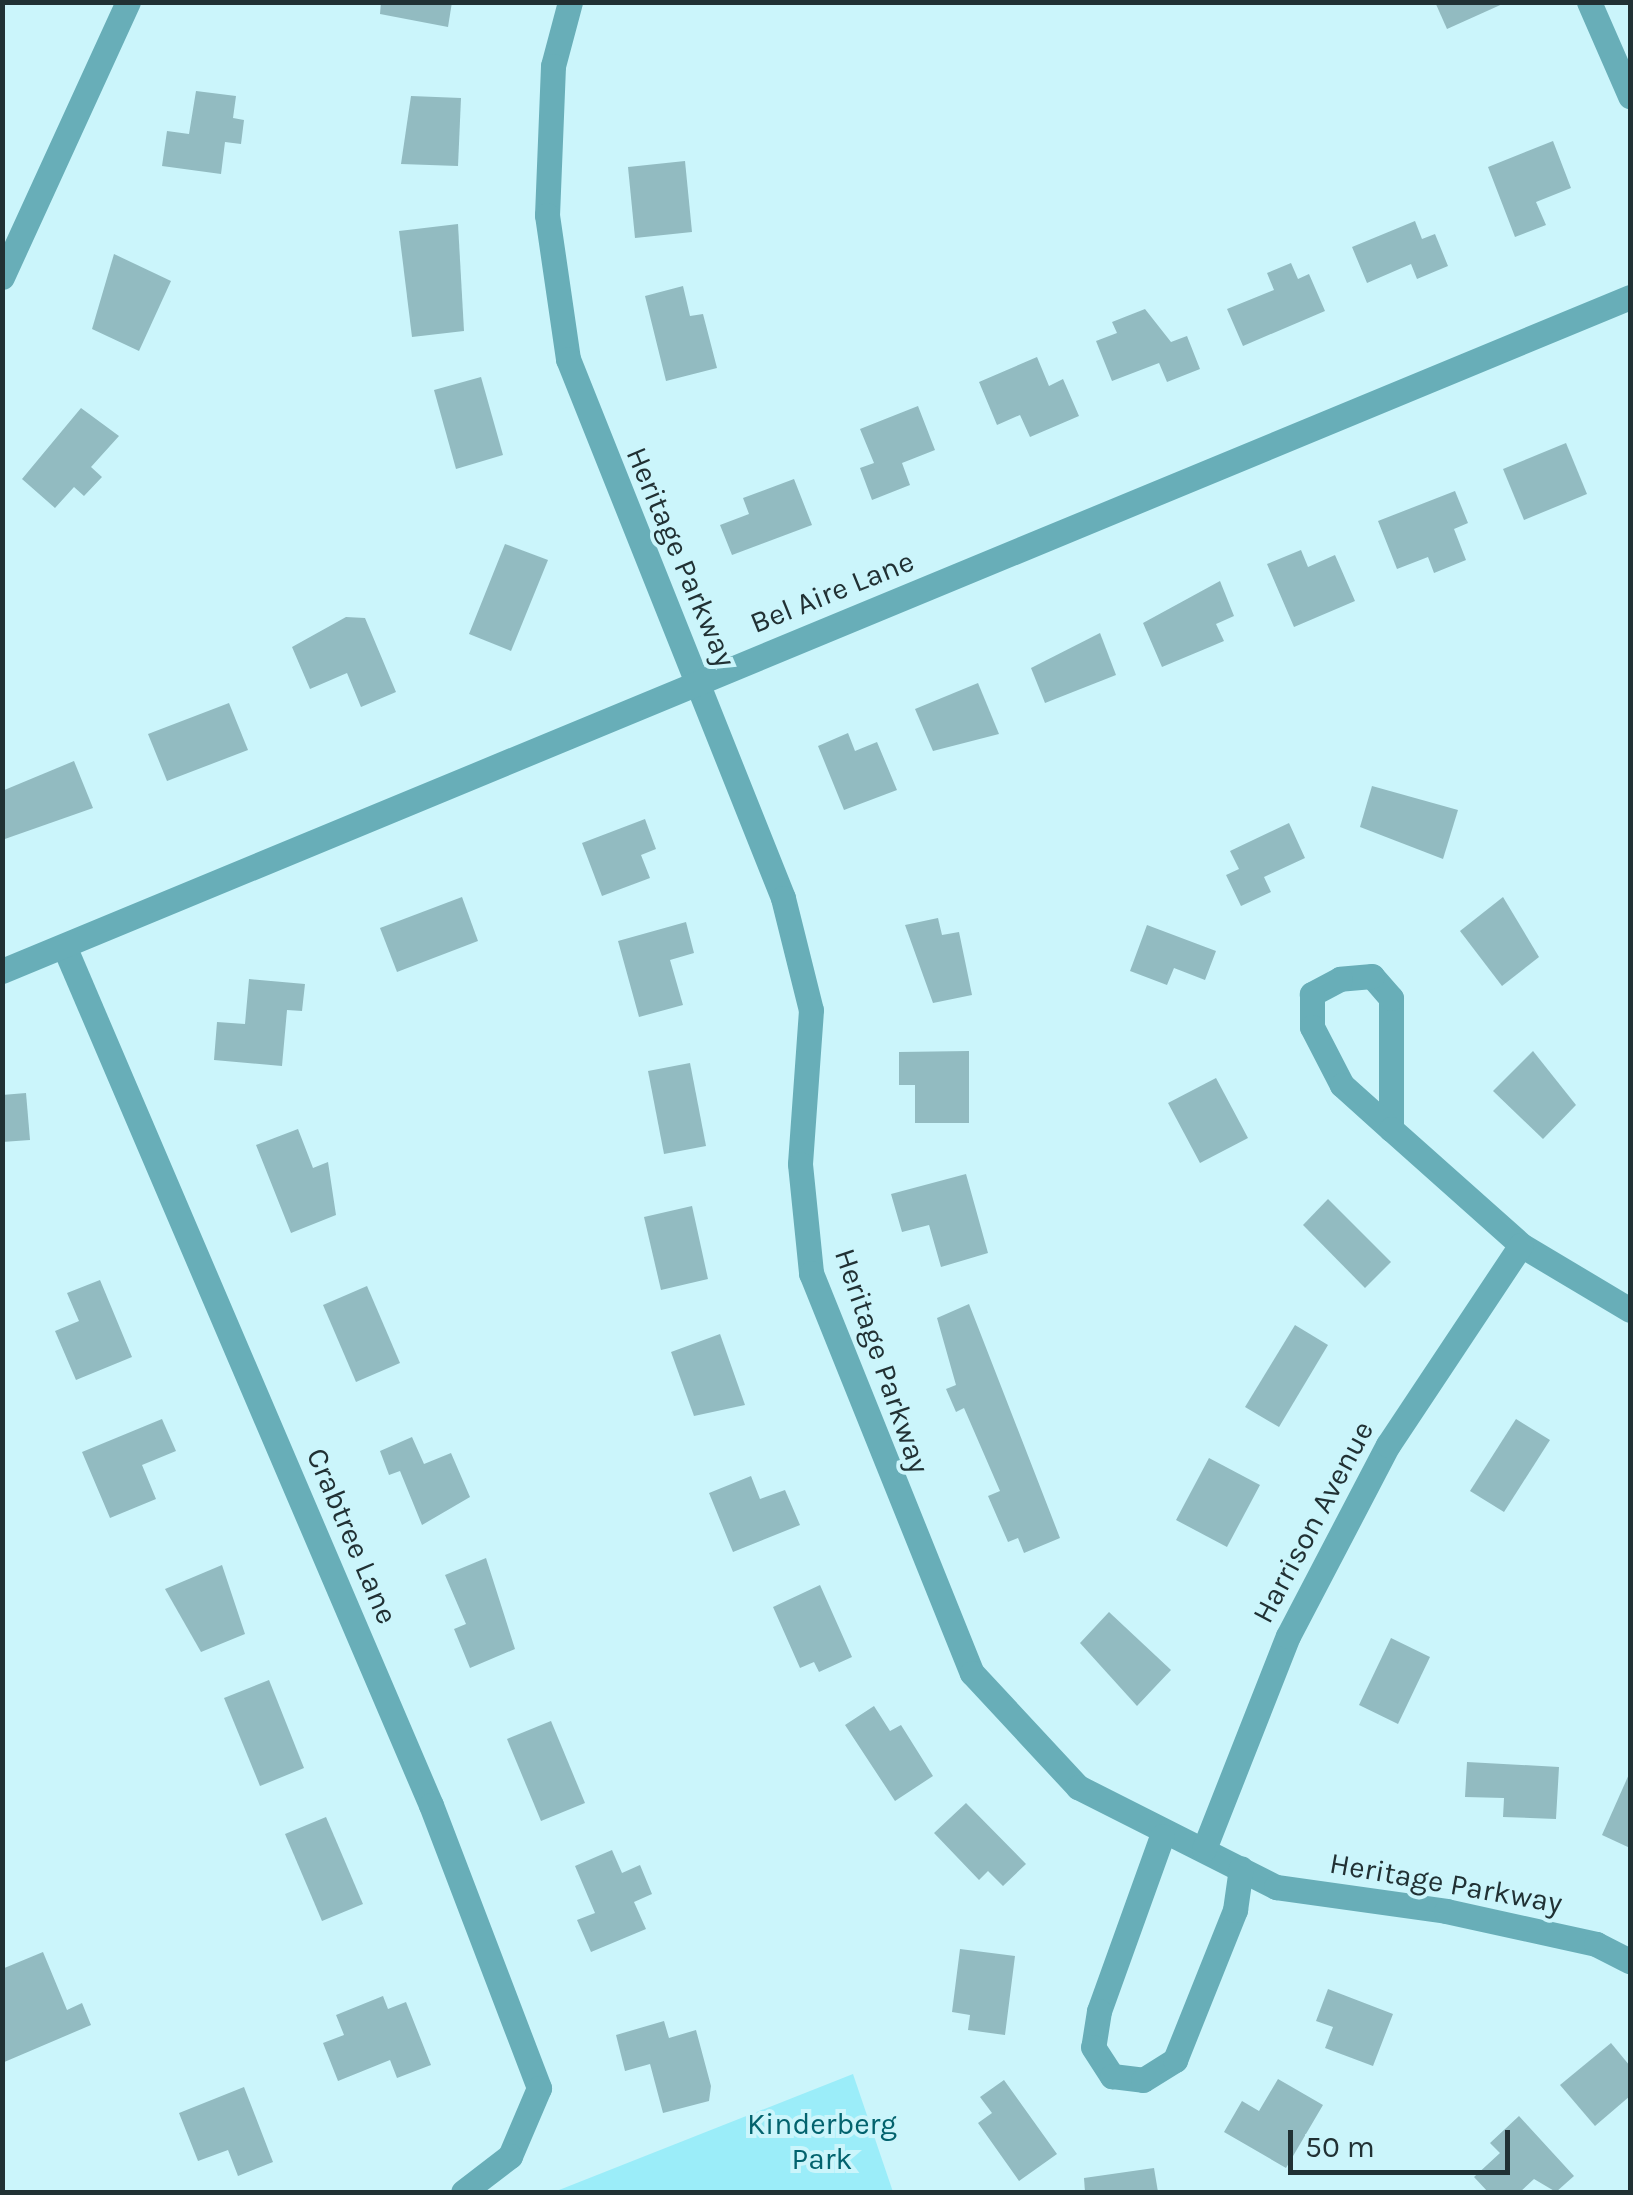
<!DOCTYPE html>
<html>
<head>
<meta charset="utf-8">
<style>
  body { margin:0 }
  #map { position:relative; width:1633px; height:2195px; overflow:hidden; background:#cbf5fb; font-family:Karla,sans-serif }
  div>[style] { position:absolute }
  .green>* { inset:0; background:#9bedf9 }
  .building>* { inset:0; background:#92bbc1 }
  .minor>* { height:25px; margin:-12.5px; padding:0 12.5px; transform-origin:12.5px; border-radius:12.5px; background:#68aeb8 }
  span { translate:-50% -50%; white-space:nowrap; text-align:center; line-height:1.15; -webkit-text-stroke:8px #cbf5fb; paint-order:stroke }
  .street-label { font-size:30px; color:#213134 }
  .park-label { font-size:30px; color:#03636e }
  .frame { position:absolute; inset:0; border:5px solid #213134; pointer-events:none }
  .scale { position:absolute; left:1288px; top:2130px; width:222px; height:45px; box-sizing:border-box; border:5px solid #213134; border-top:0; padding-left:12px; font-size:30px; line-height:35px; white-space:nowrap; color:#213134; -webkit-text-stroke:8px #cbf5fb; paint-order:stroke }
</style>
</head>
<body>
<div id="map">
  <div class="green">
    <div style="clip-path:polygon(853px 2074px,893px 2192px,554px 2192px)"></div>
  </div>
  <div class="building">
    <div style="clip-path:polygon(381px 2px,452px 2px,448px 27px,380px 14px)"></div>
    <div style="clip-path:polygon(1435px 2px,1507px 2px,1447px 29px)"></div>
    <div style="clip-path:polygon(196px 91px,236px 96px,233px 118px,244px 120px,241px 144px,225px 142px,221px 174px,162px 166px,167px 131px,189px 134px)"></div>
    <div style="clip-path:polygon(411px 96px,461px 98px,458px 166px,401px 164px)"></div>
    <div style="clip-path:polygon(1553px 141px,1571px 188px,1536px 202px,1546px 225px,1515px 237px,1488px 167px)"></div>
    <div style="clip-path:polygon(685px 161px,692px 232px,635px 238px,628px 167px)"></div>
    <div style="clip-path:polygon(1415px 221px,1422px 239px,1435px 234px,1448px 266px,1417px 279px,1411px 264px,1367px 283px,1352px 247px)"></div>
    <div style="clip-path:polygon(458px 224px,464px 331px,412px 337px,399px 231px)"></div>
    <div style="clip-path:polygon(114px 254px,171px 281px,139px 351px,92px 329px)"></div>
    <div style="clip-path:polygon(1291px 263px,1298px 279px,1309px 274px,1325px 311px,1243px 346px,1227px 309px,1274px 290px,1267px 273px)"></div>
    <div style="clip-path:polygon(683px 286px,690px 316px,703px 314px,717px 368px,666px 381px,645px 296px)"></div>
    <div style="clip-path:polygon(1145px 309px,1171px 342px,1187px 336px,1200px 369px,1167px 382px,1159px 363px,1112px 381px,1096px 341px,1117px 333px,1112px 322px)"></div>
    <div style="clip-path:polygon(1037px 357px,1049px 386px,1063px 379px,1079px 416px,1030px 437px,1020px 415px,997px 425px,979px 382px)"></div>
    <div style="clip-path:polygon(481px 377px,503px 455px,456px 469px,434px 390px)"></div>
    <div style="clip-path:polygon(918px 406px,935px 450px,902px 463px,910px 485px,872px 500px,860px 468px,874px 463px,860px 429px)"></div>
    <div style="clip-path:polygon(81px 408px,119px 436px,91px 467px,102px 477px,84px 496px,74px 487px,55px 508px,22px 479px)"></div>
    <div style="clip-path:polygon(1566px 443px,1587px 494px,1524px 520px,1503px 469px)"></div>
    <div style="clip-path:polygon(794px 479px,812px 525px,732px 555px,720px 525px,749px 514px,743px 498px)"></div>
    <div style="clip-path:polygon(1455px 491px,1468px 523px,1454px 529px,1466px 560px,1434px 573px,1428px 557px,1397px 569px,1378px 521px)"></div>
    <div style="clip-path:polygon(505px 544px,548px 560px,511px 651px,469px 634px)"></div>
    <div style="clip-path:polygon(1301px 550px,1308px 567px,1335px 555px,1355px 601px,1294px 627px,1267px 564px)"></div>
    <div style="clip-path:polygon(1220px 581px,1234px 616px,1216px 624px,1224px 641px,1162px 667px,1143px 623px)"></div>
    <div style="clip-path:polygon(346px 617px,365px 618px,396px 692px,361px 707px,347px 673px,310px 689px,292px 647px)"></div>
    <div style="clip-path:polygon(1100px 633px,1116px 675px,1045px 703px,1031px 668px)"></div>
    <div style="clip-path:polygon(978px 683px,999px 734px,933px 751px,915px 709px)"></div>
    <div style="clip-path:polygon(229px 703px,248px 750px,167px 781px,148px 734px)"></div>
    <div style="clip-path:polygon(848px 733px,855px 751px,877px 742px,897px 790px,844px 810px,818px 746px)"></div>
    <div style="clip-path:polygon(74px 761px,93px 808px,2px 840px,2px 791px)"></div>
    <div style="clip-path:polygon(1372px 786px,1458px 810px,1443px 859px,1360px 827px)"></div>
    <div style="clip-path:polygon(645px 819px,656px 849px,641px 855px,650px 878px,602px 896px,582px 843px)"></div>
    <div style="clip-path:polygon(1289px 823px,1305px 858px,1264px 877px,1271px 892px,1241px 906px,1226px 875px,1239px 869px,1230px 851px)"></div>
    <div style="clip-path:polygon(462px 897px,478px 941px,397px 972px,380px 928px)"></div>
    <div style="clip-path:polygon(1503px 897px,1539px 957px,1502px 986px,1460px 931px)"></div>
    <div style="clip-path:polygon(938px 918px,942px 935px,959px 932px,972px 995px,933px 1003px,905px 925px)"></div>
    <div style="clip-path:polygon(686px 922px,694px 953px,670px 960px,683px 1005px,639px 1017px,618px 941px)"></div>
    <div style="clip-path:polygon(1147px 925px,1216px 951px,1205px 980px,1174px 968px,1167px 985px,1130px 971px)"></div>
    <div style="clip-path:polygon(249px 979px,305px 984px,302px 1011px,287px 1010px,282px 1066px,214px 1060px,217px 1022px,245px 1024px)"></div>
    <div style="clip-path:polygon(969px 1051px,969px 1123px,915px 1123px,915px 1085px,899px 1085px,899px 1052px)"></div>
    <div style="clip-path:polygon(1533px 1051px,1576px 1105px,1543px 1139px,1493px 1091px)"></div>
    <div style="clip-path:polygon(690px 1063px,706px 1146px,664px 1154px,648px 1071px)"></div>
    <div style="clip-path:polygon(1216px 1078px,1248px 1138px,1200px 1163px,1168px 1103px)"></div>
    <div style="clip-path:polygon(26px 1093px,30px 1140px,2px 1142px,2px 1095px)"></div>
    <div style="clip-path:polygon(298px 1129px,313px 1168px,328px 1162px,336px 1215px,291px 1233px,256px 1145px)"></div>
    <div style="clip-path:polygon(966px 1174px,988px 1253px,941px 1267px,929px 1225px,902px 1232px,891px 1194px)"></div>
    <div style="clip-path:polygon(1328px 1199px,1391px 1262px,1365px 1288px,1303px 1225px)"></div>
    <div style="clip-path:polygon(692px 1206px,708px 1279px,661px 1290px,644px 1217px)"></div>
    <div style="clip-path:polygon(100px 1280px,132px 1357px,76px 1380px,55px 1331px,79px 1321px,67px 1293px)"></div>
    <div style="clip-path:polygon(367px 1286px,400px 1363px,356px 1382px,323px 1305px)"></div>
    <div style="clip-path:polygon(969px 1304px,1060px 1538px,1024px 1553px,1018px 1538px,1008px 1542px,988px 1496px,1000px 1491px,964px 1408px,956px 1412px,946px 1389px,956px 1385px,937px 1318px)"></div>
    <div style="clip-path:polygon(1295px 1325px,1328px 1345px,1279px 1427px,1245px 1407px)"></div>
    <div style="clip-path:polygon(720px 1334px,745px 1405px,694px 1416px,671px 1352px)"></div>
    <div style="clip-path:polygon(162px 1419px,176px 1451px,142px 1465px,156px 1499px,110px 1518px,82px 1452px)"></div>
    <div style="clip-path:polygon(1516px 1419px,1550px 1440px,1504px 1512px,1470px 1491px)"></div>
    <div style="clip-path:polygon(412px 1437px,424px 1464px,451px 1453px,470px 1497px,422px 1525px,400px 1471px,389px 1475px,380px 1451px)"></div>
    <div style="clip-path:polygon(1209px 1458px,1260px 1485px,1227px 1547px,1176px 1520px)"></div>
    <div style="clip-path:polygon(751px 1476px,760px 1499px,785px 1490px,800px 1525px,733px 1552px,709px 1493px)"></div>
    <div style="clip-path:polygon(486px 1558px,515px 1649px,470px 1668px,454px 1629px,466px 1624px,445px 1575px)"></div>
    <div style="clip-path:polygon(222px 1565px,245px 1634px,201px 1652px,165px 1589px)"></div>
    <div style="clip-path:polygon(820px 1585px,852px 1657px,819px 1672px,814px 1662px,800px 1668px,773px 1607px)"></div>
    <div style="clip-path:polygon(1109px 1612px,1171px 1670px,1137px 1706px,1080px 1643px)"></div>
    <div style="clip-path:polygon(1391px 1638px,1430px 1657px,1398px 1724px,1359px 1705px)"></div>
    <div style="clip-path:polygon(269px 1680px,304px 1768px,260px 1786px,224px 1698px)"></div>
    <div style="clip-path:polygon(874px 1706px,890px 1731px,901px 1725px,933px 1776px,895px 1801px,845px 1725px)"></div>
    <div style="clip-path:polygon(551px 1721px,585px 1803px,541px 1821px,507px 1739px)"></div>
    <div style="clip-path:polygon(1467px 1762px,1559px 1767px,1556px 1819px,1503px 1817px,1504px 1798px,1465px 1797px)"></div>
    <div style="clip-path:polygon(1630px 1772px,1630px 1848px,1602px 1835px)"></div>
    <div style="clip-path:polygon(966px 1803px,1026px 1864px,1003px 1886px,988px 1871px,979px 1880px,934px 1833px)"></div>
    <div style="clip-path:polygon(326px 1817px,363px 1904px,322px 1921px,285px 1834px)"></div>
    <div style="clip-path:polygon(612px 1850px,622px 1873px,640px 1865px,652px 1894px,634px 1902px,646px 1929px,591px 1952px,577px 1920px,595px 1913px,575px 1866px)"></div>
    <div style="clip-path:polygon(960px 1949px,1015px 1956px,1005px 2035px,968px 2030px,970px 2015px,952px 2012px)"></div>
    <div style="clip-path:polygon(43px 1952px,67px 2010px,82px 2003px,91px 2025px,2px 2063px,2px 1969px)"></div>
    <div style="clip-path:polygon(1328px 1989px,1393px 2014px,1373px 2066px,1325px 2048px,1333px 2027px,1316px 2021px)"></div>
    <div style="clip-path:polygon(383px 1996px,388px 2009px,406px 2002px,431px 2065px,397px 2078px,390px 2060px,338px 2081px,323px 2043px,344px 2035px,336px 2015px)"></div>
    <div style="clip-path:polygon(664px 2021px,669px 2038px,696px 2030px,711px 2086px,709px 2101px,663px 2113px,650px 2064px,625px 2071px,616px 2035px)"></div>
    <div style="clip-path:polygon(1611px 2043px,1630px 2066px,1630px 2096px,1595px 2126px,1560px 2085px)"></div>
    <div style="clip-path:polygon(1278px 2079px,1323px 2105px,1286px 2168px,1224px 2132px,1242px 2101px,1259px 2111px)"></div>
    <div style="clip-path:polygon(1004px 2080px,1057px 2154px,1019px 2181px,978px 2123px,992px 2113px,980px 2097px)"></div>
    <div style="clip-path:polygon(244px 2087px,273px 2162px,238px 2176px,228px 2150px,198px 2161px,179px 2113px)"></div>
    <div style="clip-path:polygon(1519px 2116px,1574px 2176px,1556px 2192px,1534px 2179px,1520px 2192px,1488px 2192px,1474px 2177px,1500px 2153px,1490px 2143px)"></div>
    <div style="clip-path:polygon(1154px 2168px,1158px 2192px,1085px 2192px,1084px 2178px)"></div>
  </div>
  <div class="minor">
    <div style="left:570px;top:2px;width:66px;rotate:104.9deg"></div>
    <div style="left:553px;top:66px;width:149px;rotate:92.3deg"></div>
    <div style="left:547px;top:215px;width:146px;rotate:81.7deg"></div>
    <div style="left:568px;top:359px;width:580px;rotate:68.25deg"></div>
    <div style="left:783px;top:898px;width:115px;rotate:76deg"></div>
    <div style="left:811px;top:1010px;width:154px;rotate:94.1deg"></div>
    <div style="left:800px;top:1164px;width:110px;rotate:84.2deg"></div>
    <div style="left:811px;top:1273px;width:431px;rotate:68.1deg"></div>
    <div style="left:972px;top:1673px;width:156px;rotate:47.1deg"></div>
    <div style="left:1078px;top:1787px;width:222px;rotate:26.8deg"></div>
    <div style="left:1276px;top:1887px;width:172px;rotate:8deg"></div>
    <div style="left:1446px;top:1911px;width:154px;rotate:12.4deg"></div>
    <div style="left:1596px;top:1944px;width:38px;rotate:27deg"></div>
    <div style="left:1589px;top:2px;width:103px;rotate:66.4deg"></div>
    <div style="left:2px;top:277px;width:302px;rotate:-65.4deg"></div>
    <div style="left:64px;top:946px;width:934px;rotate:66.87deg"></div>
    <div style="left:431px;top:1805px;width:303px;rotate:69.1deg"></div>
    <div style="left:539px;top:2088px;width:74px;rotate:113.1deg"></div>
    <div style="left:510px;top:2156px;width:59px;rotate:142.5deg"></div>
    <div style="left:2px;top:971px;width:1762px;rotate:-22.49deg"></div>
    <div style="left:1391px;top:1129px;width:131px;rotate:-90deg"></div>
    <div style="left:1391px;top:998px;width:29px;rotate:-131deg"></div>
    <div style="left:1372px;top:976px;width:32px;rotate:175deg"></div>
    <div style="left:1340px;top:979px;width:32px;rotate:152deg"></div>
    <div style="left:1312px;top:994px;width:33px;rotate:90deg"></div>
    <div style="left:1312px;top:1027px;width:65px;rotate:62.7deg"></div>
    <div style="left:1342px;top:1085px;width:66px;rotate:41.9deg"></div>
    <div style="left:1391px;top:1129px;width:174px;rotate:41.7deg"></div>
    <div style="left:1521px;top:1245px;width:127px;rotate:30.8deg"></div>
    <div style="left:1162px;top:1836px;width:186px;rotate:109.8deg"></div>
    <div style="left:1099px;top:2011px;width:36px;rotate:99deg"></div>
    <div style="left:1093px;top:2047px;width:35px;rotate:57deg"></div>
    <div style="left:1112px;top:2076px;width:31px;rotate:7deg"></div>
    <div style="left:1143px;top:2080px;width:38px;rotate:-32deg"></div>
    <div style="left:1175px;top:2060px;width:162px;rotate:-68.2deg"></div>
    <div style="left:1235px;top:1910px;width:42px;rotate:-81.9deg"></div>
    <div style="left:1204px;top:1849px;width:229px;rotate:-68.5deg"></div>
    <div style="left:1288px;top:1636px;width:216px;rotate:-62.4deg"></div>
    <div style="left:1388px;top:1445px;width:240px;rotate:-56.4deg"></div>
  </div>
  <div class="street-label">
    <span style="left:681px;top:557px;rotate:67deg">Heritage Parkway</span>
    <span style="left:832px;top:592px;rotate:-22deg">Bel Aire Lane</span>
    <span style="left:882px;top:1361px;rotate:71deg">Heritage Parkway</span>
    <span style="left:1313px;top:1522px;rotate:-62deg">Harrison Avenue</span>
    <span style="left:352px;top:1536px;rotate:67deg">Crabtree Lane</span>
    <span style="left:1446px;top:1883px;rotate:10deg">Heritage Parkway</span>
  </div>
  <div class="park-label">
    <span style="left:822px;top:2141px">Kinderberg<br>Park</span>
  </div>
  <div class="frame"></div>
  <div class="scale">50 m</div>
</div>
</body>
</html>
